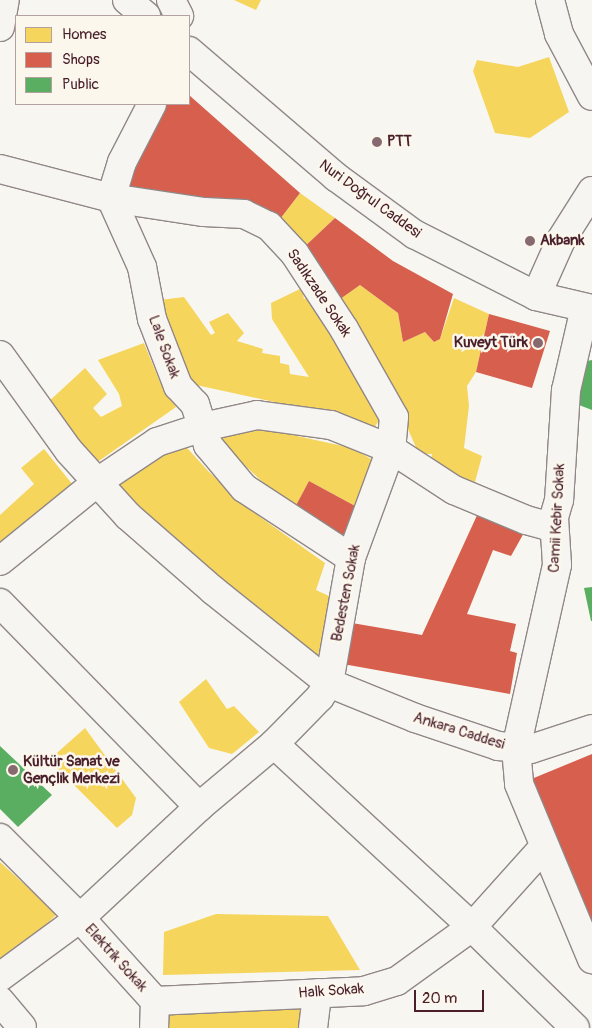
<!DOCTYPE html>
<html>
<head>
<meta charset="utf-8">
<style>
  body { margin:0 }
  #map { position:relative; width:592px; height:1028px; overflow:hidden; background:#f8f6f0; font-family:Pangolin,sans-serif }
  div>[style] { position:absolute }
  .homes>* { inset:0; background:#f6d55c }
  .shops>* { inset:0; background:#d6604d }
  .public>* { inset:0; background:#5aae61 }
  .roads { filter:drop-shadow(1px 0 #918787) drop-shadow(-1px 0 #918787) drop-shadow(0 1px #918787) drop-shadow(0 -1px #918787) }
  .minor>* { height:28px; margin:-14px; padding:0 14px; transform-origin:14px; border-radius:14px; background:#f6f5f1 }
  .major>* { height:28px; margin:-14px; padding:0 14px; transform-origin:14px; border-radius:14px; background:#f6f5f1 }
  .dots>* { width:14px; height:14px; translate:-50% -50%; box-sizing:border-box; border:2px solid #fbf7ec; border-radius:50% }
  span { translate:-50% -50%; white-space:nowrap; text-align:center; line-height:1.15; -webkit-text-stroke:5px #fbf7ec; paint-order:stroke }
  .poi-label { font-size:15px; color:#4a1f2b; font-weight:700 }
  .left { translate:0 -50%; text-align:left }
  .right { translate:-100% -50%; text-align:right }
  .street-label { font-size:15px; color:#4a1f2b }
  .legend { position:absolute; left:15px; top:15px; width:175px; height:90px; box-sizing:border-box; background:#fbf7ec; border:1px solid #b4a19f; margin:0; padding:6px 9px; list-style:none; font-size:15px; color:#4a1f2b }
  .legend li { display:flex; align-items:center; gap:10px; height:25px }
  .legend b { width:25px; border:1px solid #b4a19f }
  .scale { position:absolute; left:414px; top:990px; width:70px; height:22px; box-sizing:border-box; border:2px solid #4a1f2b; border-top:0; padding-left:6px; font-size:15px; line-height:18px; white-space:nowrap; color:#4a1f2b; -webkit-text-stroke:4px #fbf7ec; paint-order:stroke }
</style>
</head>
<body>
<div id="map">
  <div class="homes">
    <div style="clip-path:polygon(234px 0,261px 0,256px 10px)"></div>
    <div style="clip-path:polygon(549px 57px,569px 112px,530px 138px,495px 133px,473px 71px,477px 60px,518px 67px)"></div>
    <div style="clip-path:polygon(300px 193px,335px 218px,301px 250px,277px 223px)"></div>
    <div style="clip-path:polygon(360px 285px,398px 313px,403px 342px,425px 332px,434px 342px,440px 339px,454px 298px,489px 314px,476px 372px,467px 386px,469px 406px,464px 448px,482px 456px,475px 482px,459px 480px,430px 465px,432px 454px,419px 454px,397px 405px,336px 302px)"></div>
    <div style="clip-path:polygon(302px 288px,304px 299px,310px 296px,354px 375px,384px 412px,373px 430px,325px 413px,196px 385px,179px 370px,152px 301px,184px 297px,211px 335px,215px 333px,209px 322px,228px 313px,244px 333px,237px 341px,263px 349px,262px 353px,280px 356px,280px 363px,289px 365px,290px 374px,309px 377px,272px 319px,271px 303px)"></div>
    <div style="clip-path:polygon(144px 343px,160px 382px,176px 407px,96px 463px,46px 404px,85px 368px,107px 394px,93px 408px,101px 417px,122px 406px,119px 394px,98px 360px)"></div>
    <div style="clip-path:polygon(265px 429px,352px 448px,378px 463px,357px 507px,309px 481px,293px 511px,215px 437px)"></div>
    <div style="clip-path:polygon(179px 439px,209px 472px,260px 517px,325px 563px,316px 590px,331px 597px,318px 656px,312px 656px,265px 613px,191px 556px,114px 482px)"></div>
    <div style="clip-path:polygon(44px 449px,73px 485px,0 549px,0 515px,34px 484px,21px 468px)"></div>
    <div style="clip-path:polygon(206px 679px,227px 709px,234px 706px,259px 732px,232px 754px,209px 748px,179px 702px)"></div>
    <div style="clip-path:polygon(85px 728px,136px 798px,132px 815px,117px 828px,49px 760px)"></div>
    <div style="clip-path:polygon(0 862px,57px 914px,0 969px)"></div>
    <div style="clip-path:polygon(216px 914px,328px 916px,360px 970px,163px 975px,164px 932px)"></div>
    <div style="clip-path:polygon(307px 1006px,307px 1028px,167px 1028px,166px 1010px)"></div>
  </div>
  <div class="shops">
    <div style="clip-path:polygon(189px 95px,300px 193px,277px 223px,249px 200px,124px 193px,123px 183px,161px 104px,189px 104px)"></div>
    <div style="clip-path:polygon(335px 218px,393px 261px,453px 294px,440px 339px,434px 342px,425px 332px,403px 342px,398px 313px,360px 285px,336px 302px,301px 250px)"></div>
    <div style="clip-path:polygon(489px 314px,550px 331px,532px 388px,476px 372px)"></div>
    <div style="clip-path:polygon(309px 481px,357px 507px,342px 539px,293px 511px)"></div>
    <div style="clip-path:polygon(479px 511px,525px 531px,511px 556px,493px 550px,467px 614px,516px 624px,510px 651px,517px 653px,510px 694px,343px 664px,352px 623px,422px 635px)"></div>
    <div style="clip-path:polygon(592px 754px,592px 931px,529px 780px)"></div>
  </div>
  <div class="public">
    <div style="clip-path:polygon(592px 360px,592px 410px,579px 405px,582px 362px)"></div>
    <div style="clip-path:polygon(592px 587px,592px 621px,591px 621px,584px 588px)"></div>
    <div style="clip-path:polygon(0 746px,52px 795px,18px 827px,0 809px)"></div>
  </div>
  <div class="roads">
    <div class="minor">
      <div style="left:550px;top:0;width:35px;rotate:75deg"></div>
      <div style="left:559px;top:34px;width:70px;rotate:62deg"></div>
      <div style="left:152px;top:104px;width:65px;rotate:117.3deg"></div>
      <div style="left:122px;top:162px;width:38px;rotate:107deg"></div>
      <div style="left:111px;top:198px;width:76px;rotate:65.8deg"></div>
      <div style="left:142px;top:267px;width:53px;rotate:79.1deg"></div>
      <div style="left:152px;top:319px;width:72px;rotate:68.8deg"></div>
      <div style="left:178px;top:386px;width:25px;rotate:47deg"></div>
      <div style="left:195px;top:404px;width:43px;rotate:72.4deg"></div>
      <div style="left:208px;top:445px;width:56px;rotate:50.1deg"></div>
      <div style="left:244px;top:488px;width:128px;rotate:33.2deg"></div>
      <div style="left:0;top:169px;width:115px;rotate:14.6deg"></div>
      <div style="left:111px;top:198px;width:94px;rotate:8.6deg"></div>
      <div style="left:204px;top:212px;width:40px;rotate:2.9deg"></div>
      <div style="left:244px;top:214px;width:28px;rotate:26deg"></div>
      <div style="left:269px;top:226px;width:38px;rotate:47deg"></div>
      <div style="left:295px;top:254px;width:90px;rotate:56.8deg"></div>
      <div style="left:344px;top:329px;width:101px;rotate:60.4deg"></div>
      <div style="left:394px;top:417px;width:32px;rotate:95deg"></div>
      <div style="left:391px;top:449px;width:116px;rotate:110.2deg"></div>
      <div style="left:351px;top:558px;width:127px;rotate:100deg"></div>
      <div style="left:329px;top:683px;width:17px;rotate:123deg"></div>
      <div style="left:320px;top:697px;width:66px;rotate:134.4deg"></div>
      <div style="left:274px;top:744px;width:98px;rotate:140deg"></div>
      <div style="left:199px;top:807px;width:163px;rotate:137deg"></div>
      <div style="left:80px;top:918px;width:99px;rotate:143.6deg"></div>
      <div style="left:536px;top:296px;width:61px;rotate:-65.9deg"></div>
      <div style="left:561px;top:240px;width:58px;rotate:-57.7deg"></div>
      <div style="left:585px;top:308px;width:84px;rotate:103deg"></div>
      <div style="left:566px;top:390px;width:110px;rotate:93.6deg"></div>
      <div style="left:559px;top:500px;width:19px;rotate:106deg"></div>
      <div style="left:554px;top:518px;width:47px;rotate:86.3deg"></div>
      <div style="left:557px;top:565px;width:188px;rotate:102.6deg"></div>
      <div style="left:516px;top:748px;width:36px;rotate:85deg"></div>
      <div style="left:519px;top:784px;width:190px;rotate:67.4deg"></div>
      <div style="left:0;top:355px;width:118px;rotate:54.3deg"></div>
      <div style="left:69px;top:451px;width:88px;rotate:47.8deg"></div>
      <div style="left:128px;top:516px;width:114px;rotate:41.1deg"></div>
      <div style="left:214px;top:591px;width:147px;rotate:38.7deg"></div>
      <div style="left:329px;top:683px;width:93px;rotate:22.1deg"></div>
      <div style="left:415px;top:718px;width:88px;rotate:18.6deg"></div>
      <div style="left:498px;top:746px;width:33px;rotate:5deg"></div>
      <div style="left:531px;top:749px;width:64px;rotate:-18.2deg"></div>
      <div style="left:0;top:561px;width:124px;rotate:-39.1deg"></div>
      <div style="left:96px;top:483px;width:73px;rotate:-33.9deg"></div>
      <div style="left:157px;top:442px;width:48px;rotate:-18.1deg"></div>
      <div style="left:203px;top:427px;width:55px;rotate:-12.5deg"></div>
      <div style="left:257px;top:415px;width:75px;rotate:7.7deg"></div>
      <div style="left:331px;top:425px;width:65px;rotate:21.8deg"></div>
      <div style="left:391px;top:449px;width:75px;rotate:33.1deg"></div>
      <div style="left:454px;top:490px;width:78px;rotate:22.6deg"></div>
      <div style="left:526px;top:520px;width:20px;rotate:15deg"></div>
      <div style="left:545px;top:525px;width:11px;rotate:-38deg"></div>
      <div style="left:0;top:603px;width:285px;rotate:45.7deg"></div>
      <div style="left:274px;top:744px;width:270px;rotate:42.7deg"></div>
      <div style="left:472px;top:927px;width:144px;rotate:44.4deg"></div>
      <div style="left:0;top:838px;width:113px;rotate:45deg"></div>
      <div style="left:80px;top:918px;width:112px;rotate:47.9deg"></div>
      <div style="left:155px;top:1001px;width:27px;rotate:92deg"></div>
      <div style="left:0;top:1001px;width:34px;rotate:50deg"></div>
      <div style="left:155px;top:1001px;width:209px;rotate:-2.7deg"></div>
      <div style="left:364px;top:991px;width:34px;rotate:-17deg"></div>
      <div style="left:397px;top:981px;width:92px;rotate:-35.8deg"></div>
      <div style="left:472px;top:927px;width:108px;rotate:-48deg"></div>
      <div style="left:313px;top:1028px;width:35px;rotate:-83deg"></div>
    </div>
    <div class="major">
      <div style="left:127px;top:0;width:25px;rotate:40deg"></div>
      <div style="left:171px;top:0;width:18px;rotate:63deg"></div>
      <div style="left:0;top:27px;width:27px;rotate:-80deg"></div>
      <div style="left:189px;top:51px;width:194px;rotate:40.6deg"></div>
      <div style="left:336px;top:177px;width:97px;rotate:36.2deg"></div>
      <div style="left:414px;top:234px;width:137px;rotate:26.9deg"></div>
      <div style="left:536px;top:296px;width:57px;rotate:13.1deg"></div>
    </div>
  </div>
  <div class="dots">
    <div style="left:377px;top:142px;background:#876a70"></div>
    <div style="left:530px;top:241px;background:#876a70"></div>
    <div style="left:538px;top:343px;background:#876a70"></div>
    <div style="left:13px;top:770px;background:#876a70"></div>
  </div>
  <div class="poi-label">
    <span class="left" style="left:387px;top:142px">PTT</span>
    <span class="left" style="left:540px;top:241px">Akbank</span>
    <span class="right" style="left:528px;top:343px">Kuveyt Türk</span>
    <span class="left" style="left:23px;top:770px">Kültür Sanat ve<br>Gençlik Merkezi</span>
  </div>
  <div class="street-label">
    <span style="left:370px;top:199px;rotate:36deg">Nuri Doğrul Caddesi</span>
    <span style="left:319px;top:293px;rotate:56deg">Sadıkzade Sokak</span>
    <span style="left:164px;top:347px;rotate:70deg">Lale Sokak</span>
    <span style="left:557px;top:518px;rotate:-87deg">Camii Kebir Sokak</span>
    <span style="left:346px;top:593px;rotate:-79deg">Bedesten Sokak</span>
    <span style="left:459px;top:731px;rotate:17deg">Ankara Caddesi</span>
    <span style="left:116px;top:958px;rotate:48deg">Elektrik Sokak</span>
    <span style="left:331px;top:991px;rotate:-4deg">Halk Sokak</span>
  </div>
  <ul class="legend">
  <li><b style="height:14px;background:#f6d55c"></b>Homes</li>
  <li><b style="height:14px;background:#d6604d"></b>Shops</li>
  <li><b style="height:14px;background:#5aae61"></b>Public</li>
  </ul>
  <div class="scale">20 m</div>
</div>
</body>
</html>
